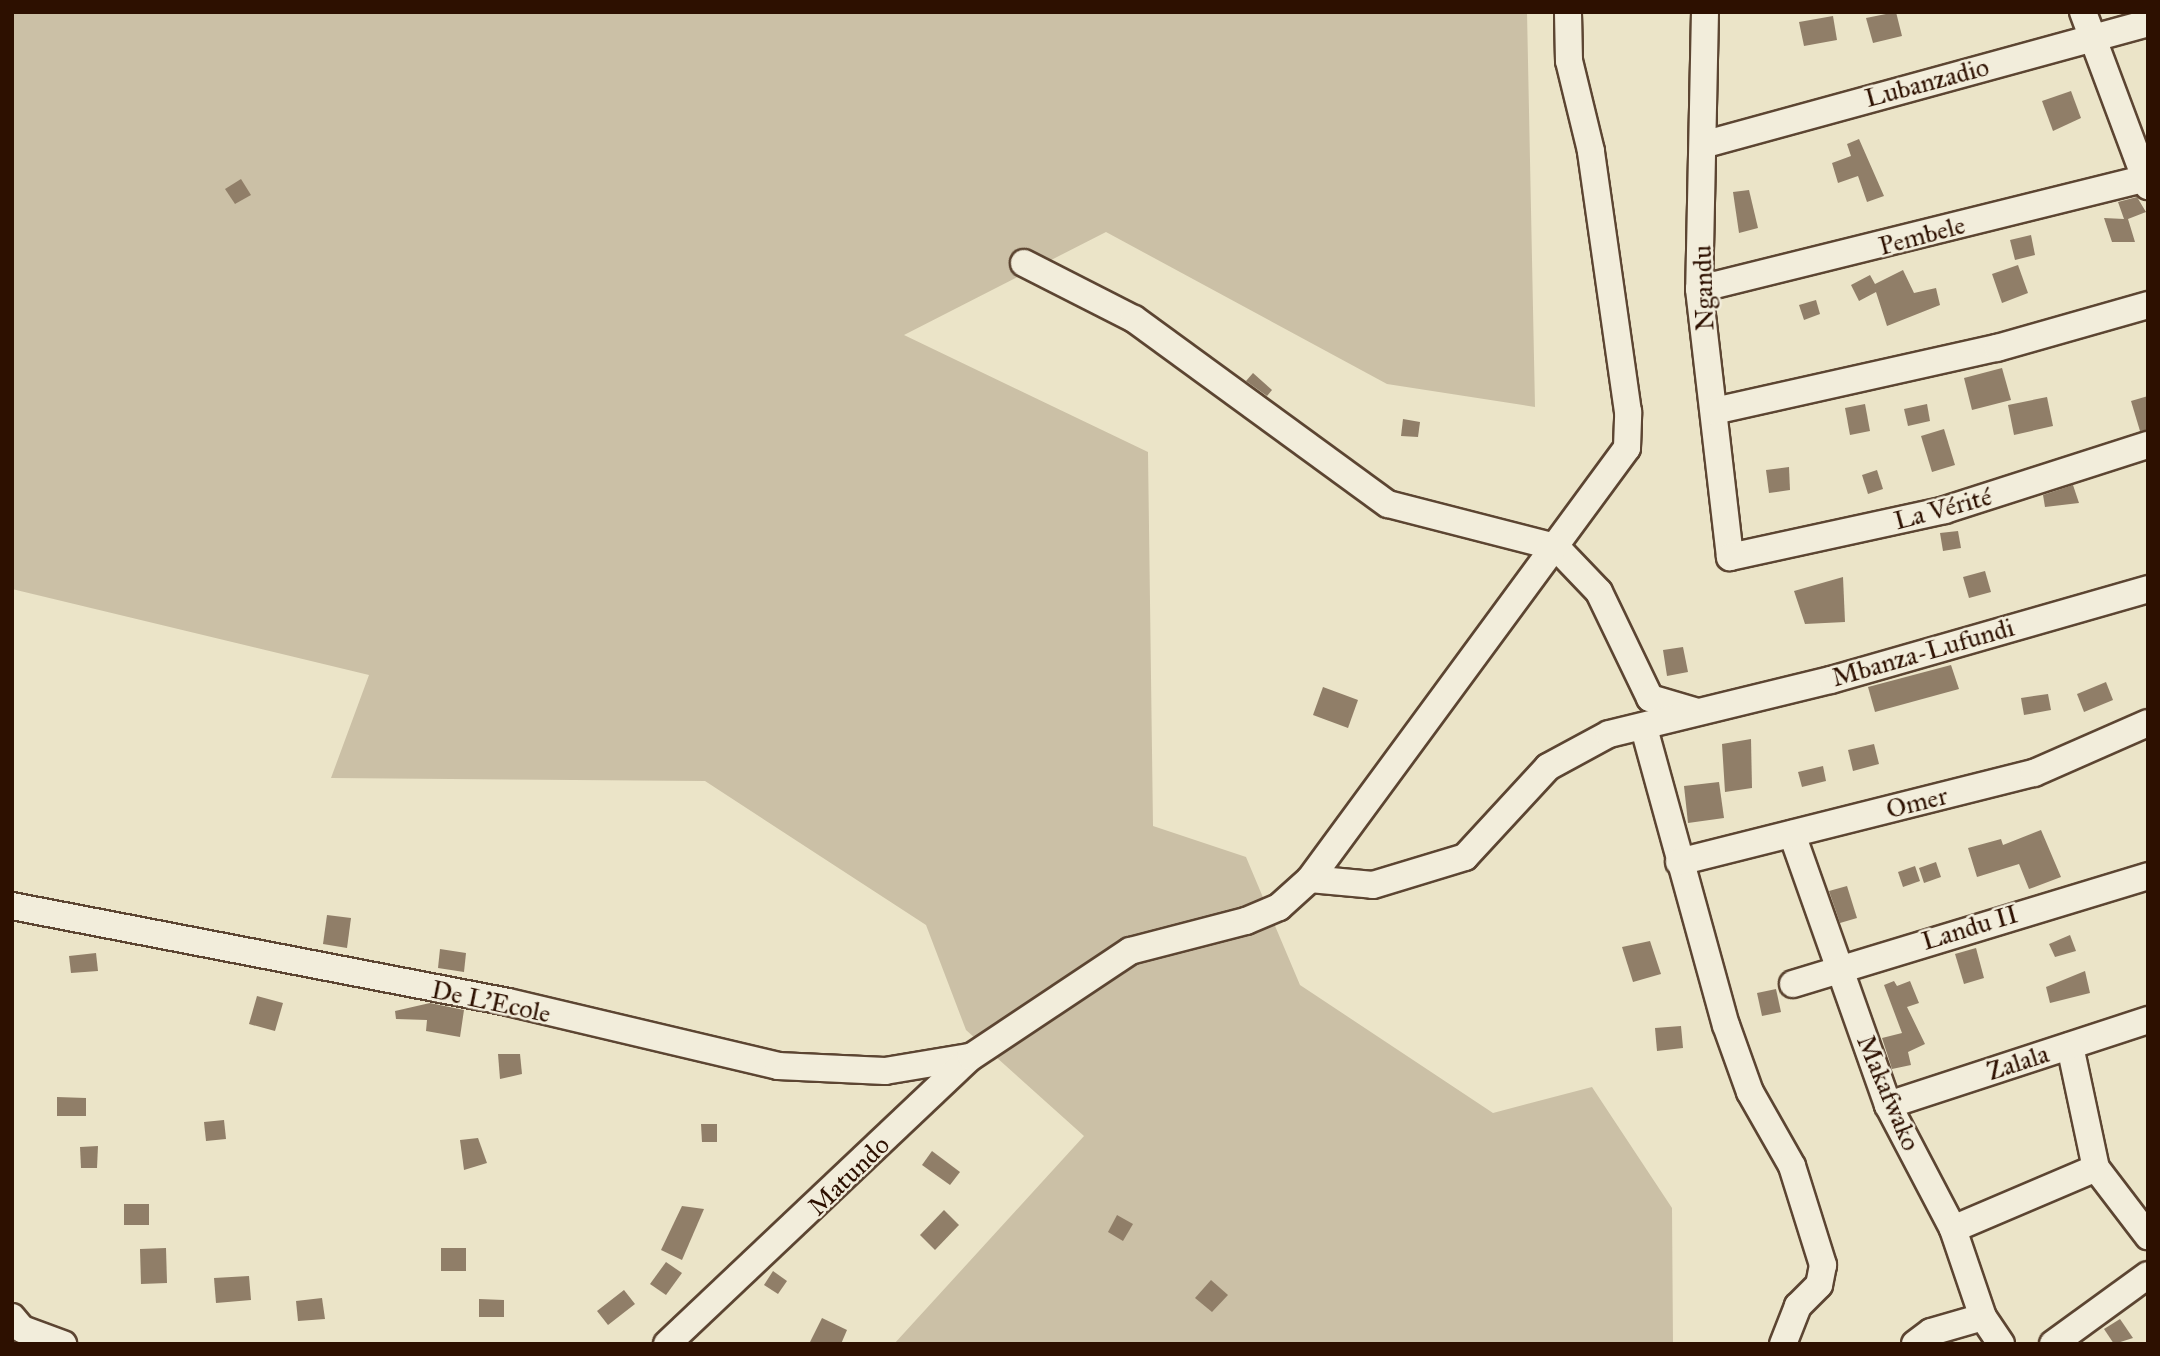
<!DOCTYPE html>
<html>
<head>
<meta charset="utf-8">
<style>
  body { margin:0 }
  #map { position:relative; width:2160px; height:1356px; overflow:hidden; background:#ebe4c8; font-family:"IM FELL Great Primer",serif }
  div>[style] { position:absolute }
  .green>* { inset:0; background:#cbc0a6 }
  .building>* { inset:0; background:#907e68 }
  .roads { filter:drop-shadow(2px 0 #5c4532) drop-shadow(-2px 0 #5c4532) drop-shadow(0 2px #5c4532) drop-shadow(0 -2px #5c4532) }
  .minor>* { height:26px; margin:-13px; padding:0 13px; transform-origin:13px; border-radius:13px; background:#f2eddb }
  span { translate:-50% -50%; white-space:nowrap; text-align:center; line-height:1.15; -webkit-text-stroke:5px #f2eddb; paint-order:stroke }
  .street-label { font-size:26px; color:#2d1000 }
  .frame { position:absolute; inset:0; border:14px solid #2d1000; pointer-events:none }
</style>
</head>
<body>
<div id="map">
  <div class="green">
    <div style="clip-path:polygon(12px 12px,1527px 12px,1535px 407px,1387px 384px,1106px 232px,904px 335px,1148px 452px,1153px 826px,1246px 857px,1300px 985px,1493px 1113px,1592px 1087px,1672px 1208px,1673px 1344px,894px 1344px,1084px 1136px,966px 1030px,926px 925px,705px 781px,331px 778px,369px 675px,12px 589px)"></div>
  </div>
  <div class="building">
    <div style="clip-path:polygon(1896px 12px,1902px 36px,1873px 43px,1866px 18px)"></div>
    <div style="clip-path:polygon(1833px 16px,1837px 40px,1804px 46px,1799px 22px)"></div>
    <div style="clip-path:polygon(2071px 91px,2081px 118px,2053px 131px,2042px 101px)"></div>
    <div style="clip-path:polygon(1859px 139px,1884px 196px,1867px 202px,1858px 176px,1838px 183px,1832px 163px,1851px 156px,1847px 144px)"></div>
    <div style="clip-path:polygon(241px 179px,251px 195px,235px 204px,225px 189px)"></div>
    <div style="clip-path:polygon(1749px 190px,1758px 228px,1739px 233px,1733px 192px)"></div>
    <div style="clip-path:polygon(2137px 197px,2146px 212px,2128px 219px,2135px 242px,2112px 242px,2104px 218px,2124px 219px,2118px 202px)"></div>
    <div style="clip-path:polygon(2031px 235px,2035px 255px,2015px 260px,2010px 240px)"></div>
    <div style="clip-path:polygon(2018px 265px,2028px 293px,2002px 303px,1992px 274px)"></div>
    <div style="clip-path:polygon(1903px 270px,1914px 293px,1936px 288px,1940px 305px,1887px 326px,1876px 292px,1859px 301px,1851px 285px,1870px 275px,1875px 284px)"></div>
    <div style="clip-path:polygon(1816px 300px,1820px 314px,1804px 320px,1799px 305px)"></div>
    <div style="clip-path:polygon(2002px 368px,2011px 400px,1972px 410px,1964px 378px)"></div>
    <div style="clip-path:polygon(1253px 373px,1272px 390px,1267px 396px,1246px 381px)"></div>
    <div style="clip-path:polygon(2148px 396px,2148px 430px,2140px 431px,2131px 401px)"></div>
    <div style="clip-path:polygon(2047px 397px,2053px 426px,2014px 435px,2008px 405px)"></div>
    <div style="clip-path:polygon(1865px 404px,1870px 431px,1850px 435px,1845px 408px)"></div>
    <div style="clip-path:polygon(1927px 404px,1930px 421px,1908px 426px,1904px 409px)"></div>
    <div style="clip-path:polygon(1403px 419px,1420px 422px,1418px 437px,1401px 436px)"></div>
    <div style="clip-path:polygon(1944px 429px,1955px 465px,1932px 472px,1921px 436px)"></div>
    <div style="clip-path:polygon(1789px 467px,1790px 490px,1769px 493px,1766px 470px)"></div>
    <div style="clip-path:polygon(1877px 470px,1883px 489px,1868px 494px,1862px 475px)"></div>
    <div style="clip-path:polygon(2073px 485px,2079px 503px,2045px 507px,2043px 495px)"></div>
    <div style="clip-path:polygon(1958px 531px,1961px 548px,1943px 551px,1940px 533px)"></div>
    <div style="clip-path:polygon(1985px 571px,1991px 592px,1969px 598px,1963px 577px)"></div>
    <div style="clip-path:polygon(1843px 577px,1845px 622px,1805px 624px,1794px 591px)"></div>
    <div style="clip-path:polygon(1683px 647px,1688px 672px,1667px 676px,1663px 650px)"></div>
    <div style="clip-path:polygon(1951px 665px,1959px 689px,1875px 712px,1868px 687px)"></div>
    <div style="clip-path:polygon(2106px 682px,2113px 700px,2084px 712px,2077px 694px)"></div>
    <div style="clip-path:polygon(1323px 687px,1358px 700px,1348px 728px,1313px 715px)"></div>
    <div style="clip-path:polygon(2048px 694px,2051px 710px,2024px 715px,2021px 698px)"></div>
    <div style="clip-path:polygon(1751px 739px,1752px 788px,1725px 792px,1722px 744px)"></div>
    <div style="clip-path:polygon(1874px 744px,1879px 764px,1853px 771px,1848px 750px)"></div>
    <div style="clip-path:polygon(1823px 766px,1826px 781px,1802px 787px,1798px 772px)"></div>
    <div style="clip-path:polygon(1719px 782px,1724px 818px,1688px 823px,1684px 786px)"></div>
    <div style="clip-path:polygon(2041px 830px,2061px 877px,2029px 889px,2019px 864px,1977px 877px,1968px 848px,2001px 839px,2003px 845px)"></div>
    <div style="clip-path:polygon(1936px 862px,1941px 877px,1924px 883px,1919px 868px)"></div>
    <div style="clip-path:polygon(1915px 866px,1920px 881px,1903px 887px,1898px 872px)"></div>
    <div style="clip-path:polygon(1847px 886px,1857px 918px,1840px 923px,1829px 891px)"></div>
    <div style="clip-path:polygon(327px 915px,351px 918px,347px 948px,323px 944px)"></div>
    <div style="clip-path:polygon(2070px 935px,2076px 951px,2055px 957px,2049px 944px)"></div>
    <div style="clip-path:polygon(1650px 941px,1661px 974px,1633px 982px,1622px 947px)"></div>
    <div style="clip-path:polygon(1976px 948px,1984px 978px,1964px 984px,1955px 954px)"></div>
    <div style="clip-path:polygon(440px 949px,466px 953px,464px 972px,438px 968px)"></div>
    <div style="clip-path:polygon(96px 953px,98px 971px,71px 973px,69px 956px)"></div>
    <div style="clip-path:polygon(2085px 971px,2090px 993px,2050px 1003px,2046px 987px)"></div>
    <div style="clip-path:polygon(1894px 981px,1897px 986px,1910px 981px,1919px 1003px,1907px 1007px,1925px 1044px,1908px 1052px,1911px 1065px,1892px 1069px,1882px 1038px,1902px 1033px,1884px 985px)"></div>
    <div style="clip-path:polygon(1776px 989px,1781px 1012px,1762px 1016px,1757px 993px)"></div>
    <div style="clip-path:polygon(257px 996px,283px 1003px,275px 1031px,249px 1024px)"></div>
    <div style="clip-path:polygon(430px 1003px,464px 1010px,460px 1037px,426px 1031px,427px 1020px,396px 1019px,395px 1011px)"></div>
    <div style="clip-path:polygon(1681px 1026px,1683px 1048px,1657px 1051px,1655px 1028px)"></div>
    <div style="clip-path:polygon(498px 1054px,520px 1054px,522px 1074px,500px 1079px)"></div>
    <div style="clip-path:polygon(57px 1097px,86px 1098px,86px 1116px,57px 1116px)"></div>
    <div style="clip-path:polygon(224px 1120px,226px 1139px,206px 1141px,204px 1122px)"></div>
    <div style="clip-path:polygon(701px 1124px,717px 1124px,717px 1142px,702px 1142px)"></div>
    <div style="clip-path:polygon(478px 1138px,487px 1163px,464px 1170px,460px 1140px)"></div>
    <div style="clip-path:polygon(98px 1146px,97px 1168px,81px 1168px,80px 1147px)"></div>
    <div style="clip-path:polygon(932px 1151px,960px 1172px,950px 1185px,922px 1165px)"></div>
    <div style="clip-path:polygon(124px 1204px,149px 1204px,149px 1225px,124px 1225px)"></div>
    <div style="clip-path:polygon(682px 1206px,704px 1209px,682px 1260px,661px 1250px)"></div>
    <div style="clip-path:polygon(944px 1210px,959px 1225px,935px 1250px,920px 1235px)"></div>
    <div style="clip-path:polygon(1117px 1215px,1133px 1224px,1123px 1241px,1108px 1232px)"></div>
    <div style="clip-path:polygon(166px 1248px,167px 1283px,141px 1284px,140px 1249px)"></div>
    <div style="clip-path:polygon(441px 1248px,466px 1248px,466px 1271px,441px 1271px)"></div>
    <div style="clip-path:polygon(666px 1262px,682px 1273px,666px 1295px,650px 1284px)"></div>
    <div style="clip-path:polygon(773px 1271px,787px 1281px,778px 1294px,764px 1285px)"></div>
    <div style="clip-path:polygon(249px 1276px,251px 1300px,216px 1303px,214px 1278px)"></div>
    <div style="clip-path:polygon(1211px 1280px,1228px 1295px,1212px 1312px,1195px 1298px)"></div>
    <div style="clip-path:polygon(624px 1290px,635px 1304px,608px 1325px,597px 1311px)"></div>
    <div style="clip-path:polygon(322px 1298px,325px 1319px,298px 1321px,296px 1301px)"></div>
    <div style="clip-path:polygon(479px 1299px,504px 1300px,504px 1317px,479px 1317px)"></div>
    <div style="clip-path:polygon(822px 1318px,847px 1330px,841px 1344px,809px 1344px)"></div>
    <div style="clip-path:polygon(2120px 1319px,2133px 1338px,2114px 1344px,2104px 1329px)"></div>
  </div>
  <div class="roads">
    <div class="minor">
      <div style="left:1705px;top:12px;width:277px;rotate:91.2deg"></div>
      <div style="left:1699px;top:289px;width:270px;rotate:83.4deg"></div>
      <div style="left:1730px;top:557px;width:220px;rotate:-12.3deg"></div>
      <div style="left:1945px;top:510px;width:213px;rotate:-17.8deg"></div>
      <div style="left:2083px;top:12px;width:186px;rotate:69.5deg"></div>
      <div style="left:1706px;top:144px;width:458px;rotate:-15.3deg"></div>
      <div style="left:1024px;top:263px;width:123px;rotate:27deg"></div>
      <div style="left:1134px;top:319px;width:314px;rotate:36.1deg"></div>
      <div style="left:1388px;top:504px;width:173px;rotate:14.4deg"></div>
      <div style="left:1556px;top:547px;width:62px;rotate:46.3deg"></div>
      <div style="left:1599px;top:592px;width:118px;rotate:64.3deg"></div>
      <div style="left:1650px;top:698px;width:46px;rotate:16.5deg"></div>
      <div style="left:1699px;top:289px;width:459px;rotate:-13.9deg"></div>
      <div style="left:1714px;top:411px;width:290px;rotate:-12.6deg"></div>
      <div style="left:1997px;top:348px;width:157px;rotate:-15.9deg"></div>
      <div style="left:1644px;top:728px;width:308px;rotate:74.6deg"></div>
      <div style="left:1726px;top:1025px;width:71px;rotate:70.3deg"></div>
      <div style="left:1750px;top:1092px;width:85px;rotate:60.4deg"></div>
      <div style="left:1792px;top:1166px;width:104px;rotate:72.6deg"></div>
      <div style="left:1823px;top:1265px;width:20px;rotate:101deg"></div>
      <div style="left:1819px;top:1285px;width:30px;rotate:135deg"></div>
      <div style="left:1798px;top:1306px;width:41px;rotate:111.5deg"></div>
      <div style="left:1792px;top:834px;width:288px;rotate:70.5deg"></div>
      <div style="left:1888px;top:1105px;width:140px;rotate:62.3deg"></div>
      <div style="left:1953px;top:1229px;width:93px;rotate:71.2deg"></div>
      <div style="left:1983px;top:1317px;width:32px;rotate:56deg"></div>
      <div style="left:1679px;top:862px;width:366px;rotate:-14.1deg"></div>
      <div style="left:2034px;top:773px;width:124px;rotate:-23.7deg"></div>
      <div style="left:1310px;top:879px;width:63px;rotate:5.4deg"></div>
      <div style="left:1373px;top:885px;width:96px;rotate:-16.9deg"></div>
      <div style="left:1465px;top:857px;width:122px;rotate:-47.3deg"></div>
      <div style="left:1548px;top:767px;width:69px;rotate:-28.4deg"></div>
      <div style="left:1609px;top:734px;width:228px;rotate:-13.7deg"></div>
      <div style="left:1831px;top:680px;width:330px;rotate:-16deg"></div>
      <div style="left:12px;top:906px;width:505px;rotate:10.95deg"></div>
      <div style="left:508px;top:1002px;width:277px;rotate:13.3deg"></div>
      <div style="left:778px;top:1066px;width:107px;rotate:2.7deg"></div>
      <div style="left:885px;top:1071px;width:85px;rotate:-9.5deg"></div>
      <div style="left:1793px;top:984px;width:371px;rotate:-16.9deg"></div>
      <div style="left:2070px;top:1046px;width:125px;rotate:78deg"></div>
      <div style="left:2096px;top:1168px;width:86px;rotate:52.6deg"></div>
      <div style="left:1888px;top:1105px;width:274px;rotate:-18.1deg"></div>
      <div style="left:1953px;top:1229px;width:155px;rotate:-23.1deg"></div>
      <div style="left:12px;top:1317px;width:16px;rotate:50deg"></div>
      <div style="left:22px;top:1329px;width:44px;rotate:20.1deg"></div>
      <div style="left:667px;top:1344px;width:418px;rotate:-43.4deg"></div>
      <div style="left:971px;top:1057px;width:191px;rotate:-33.7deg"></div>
      <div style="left:1130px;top:951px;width:120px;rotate:-14.5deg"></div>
      <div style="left:1246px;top:921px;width:36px;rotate:-23deg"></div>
      <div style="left:1279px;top:907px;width:42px;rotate:-42.1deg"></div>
      <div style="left:1310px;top:879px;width:535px;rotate:-53.67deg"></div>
      <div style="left:1627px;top:448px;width:36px;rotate:-88deg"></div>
      <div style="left:1628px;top:412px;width:264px;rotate:-98.1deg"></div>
      <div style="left:1591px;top:151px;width:93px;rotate:-103.7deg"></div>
      <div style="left:1569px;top:61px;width:49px;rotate:-91.2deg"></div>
      <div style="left:1915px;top:1344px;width:20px;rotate:-37deg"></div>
      <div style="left:1931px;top:1332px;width:54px;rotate:-16.1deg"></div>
      <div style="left:2053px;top:1344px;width:117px;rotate:-36deg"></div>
    </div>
  </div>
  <div class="street-label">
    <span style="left:1927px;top:83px;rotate:-15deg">Lubanzadio</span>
    <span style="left:1922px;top:236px;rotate:-15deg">Pembele</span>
    <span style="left:1704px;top:288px;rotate:-92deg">Ngandu</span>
    <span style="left:1943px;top:509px;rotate:-15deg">La Vérité</span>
    <span style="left:1923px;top:653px;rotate:-16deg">Mbanza-Lufundi</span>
    <span style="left:1917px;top:803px;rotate:-14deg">Omer</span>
    <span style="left:1970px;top:928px;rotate:-17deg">Landu II</span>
    <span style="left:491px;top:1002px;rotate:12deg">De L'Ecole</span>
    <span style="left:2018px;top:1063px;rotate:-18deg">Zalala</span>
    <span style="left:1888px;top:1093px;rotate:67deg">Makafwako</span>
    <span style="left:849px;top:1176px;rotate:-44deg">Matundo</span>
  </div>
  <div class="frame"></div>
</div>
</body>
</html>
